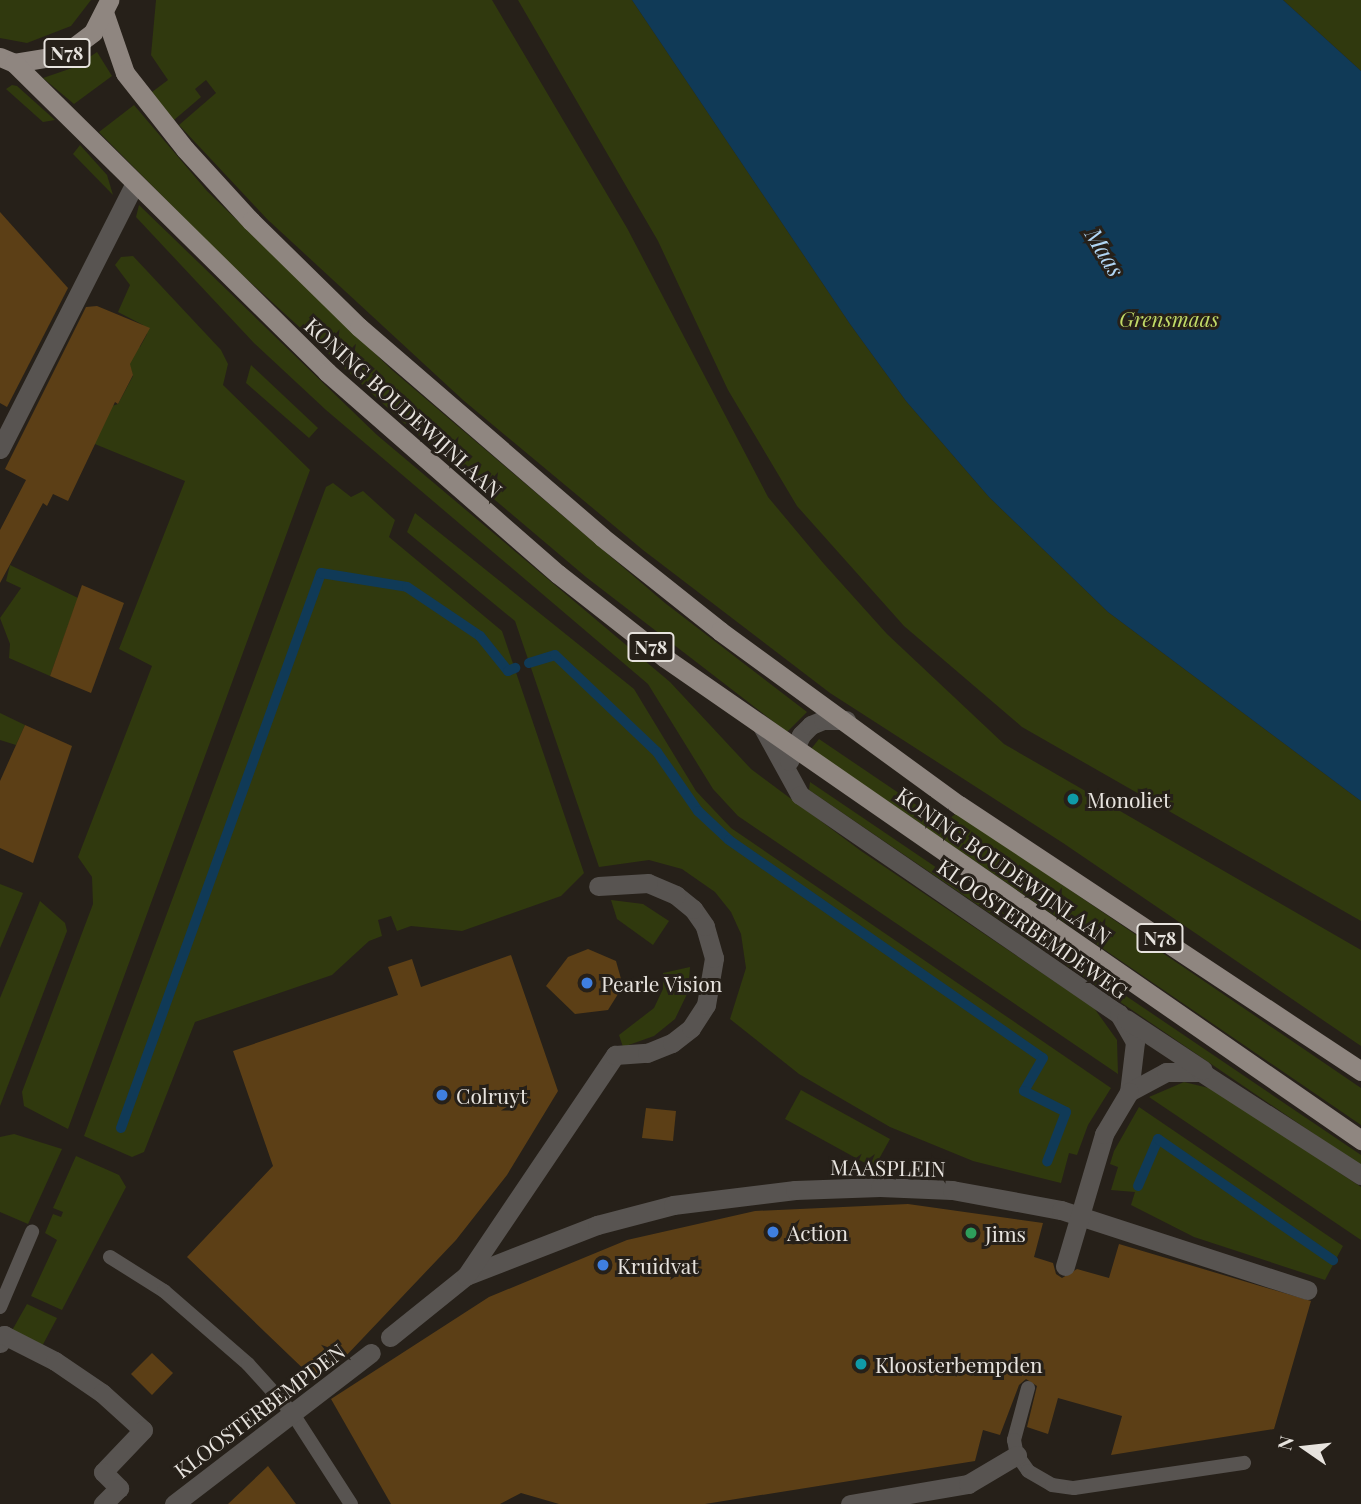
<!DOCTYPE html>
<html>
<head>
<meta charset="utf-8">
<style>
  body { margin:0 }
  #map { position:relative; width:1361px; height:1504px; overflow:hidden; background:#262019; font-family:"Playfair Display",serif }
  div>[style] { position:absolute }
  .green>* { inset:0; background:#30390e }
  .water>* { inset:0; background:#103a57 }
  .stream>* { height:10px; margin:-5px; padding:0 5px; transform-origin:5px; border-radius:5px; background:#103a57 }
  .building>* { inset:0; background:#5c3f16 }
  .service>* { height:14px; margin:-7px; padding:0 7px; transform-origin:7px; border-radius:7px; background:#585451 }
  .pedestrian>* { height:19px; margin:-9.5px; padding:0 9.5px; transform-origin:9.5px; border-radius:9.5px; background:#585451 }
  .minor>* { height:19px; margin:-9.5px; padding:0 9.5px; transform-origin:9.5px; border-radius:9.5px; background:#585451 }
  .primary>* { height:19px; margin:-9.5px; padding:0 9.5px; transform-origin:9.5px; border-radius:9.5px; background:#8f8680 }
  .dots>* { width:19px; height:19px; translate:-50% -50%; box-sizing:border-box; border:4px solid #262019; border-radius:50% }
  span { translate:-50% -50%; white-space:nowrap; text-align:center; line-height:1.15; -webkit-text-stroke:6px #262019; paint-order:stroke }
  .shield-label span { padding:2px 5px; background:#262019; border:2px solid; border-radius:5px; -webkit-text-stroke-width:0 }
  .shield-label { font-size:19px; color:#e7e3de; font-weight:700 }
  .park-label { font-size:21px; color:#c1da67; font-style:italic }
  .street-label { font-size:21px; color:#e7e3de }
  .poi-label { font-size:21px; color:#e7e3de }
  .left { translate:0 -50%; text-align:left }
  .water-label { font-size:23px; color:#b1d6f4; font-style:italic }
  .north { position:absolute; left:1270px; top:1413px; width:70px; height:70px; -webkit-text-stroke:5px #262019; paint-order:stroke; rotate:284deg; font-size:19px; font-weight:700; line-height:28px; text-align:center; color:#e7e3de }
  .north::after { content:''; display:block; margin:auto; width:24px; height:32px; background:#e7e3de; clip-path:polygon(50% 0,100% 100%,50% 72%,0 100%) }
</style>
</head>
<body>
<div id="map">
  <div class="green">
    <div style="clip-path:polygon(0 0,91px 0,71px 26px,27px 43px,0 38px)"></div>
    <div style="clip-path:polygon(156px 0,492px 0,627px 228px,768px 497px,824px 564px,887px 634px,1004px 744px,1361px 950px,1361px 1046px,1063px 843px,830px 693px,643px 550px,463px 400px,267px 219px,179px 125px,216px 93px,206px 80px,195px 89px,201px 97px,174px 120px,152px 92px,168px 80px,151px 55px)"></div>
    <div style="clip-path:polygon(518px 0,632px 0,850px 324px,906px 401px,989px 497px,1108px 612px,1361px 801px,1361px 921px,1022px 727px,904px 626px,797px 506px,728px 390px,658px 241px)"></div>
    <div style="clip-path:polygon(1283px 0,1361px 0,1361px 71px)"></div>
    <div style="clip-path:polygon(97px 52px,112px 76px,74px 104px,43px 78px,75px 67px)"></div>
    <div style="clip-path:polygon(12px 85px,17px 86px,55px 120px,43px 122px,6px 89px)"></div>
    <div style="clip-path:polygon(134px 105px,207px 191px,392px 370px,665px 603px,807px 712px,787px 732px,586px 577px,404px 423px,225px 259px,99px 132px)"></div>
    <div style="clip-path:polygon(80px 145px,107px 175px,113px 195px,73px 154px)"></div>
    <div style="clip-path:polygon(139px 205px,377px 435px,670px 682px,751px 769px,861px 851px,1094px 1008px,1117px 1040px,1118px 1074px,738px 816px,713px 789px,648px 684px,326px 410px,254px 343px,136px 217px)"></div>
    <div style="clip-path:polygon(133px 256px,221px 350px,228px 364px,223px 385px,310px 470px,68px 1129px,24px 1106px,22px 1092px,93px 904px,92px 877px,78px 857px,152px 666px,119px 649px,185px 481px,90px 442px,99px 410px,118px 404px,133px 376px,127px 356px,131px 342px,140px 347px,147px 334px,143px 325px,118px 312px,130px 285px,115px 265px,121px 257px)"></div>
    <div style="clip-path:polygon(251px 365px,318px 428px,309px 438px,246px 383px)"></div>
    <div style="clip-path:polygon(333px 483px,351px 497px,363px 491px,395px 520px,389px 537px,502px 631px,584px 873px,561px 896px,462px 931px,411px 926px,397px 931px,391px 916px,378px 920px,382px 936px,369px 941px,332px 975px,195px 1022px,144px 1152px,132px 1157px,84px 1136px,326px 487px)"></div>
    <div style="clip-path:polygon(415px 513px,634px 689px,696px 791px,731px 828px,1111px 1088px,1088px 1125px,1077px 1155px,1069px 1153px,1061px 1183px,973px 1161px,890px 1127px,799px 1074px,730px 1019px,746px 968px,741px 934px,731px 912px,715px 892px,682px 869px,649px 860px,599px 867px,515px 621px,407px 532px)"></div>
    <div style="clip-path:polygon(10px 565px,78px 598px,50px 676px,9px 658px,10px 644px,0 618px,21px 588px,6px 581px)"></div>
    <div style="clip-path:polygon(0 713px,25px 725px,16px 745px,0 740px)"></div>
    <div style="clip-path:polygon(819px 739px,943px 823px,957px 813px,1361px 1088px,1361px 1125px,811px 749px)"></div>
    <div style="clip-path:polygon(810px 782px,1361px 1155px,1361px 1166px,809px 790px)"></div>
    <div style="clip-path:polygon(0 884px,23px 893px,0 948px)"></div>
    <div style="clip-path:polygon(611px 900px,643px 904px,669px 921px,653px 945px,617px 919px)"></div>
    <div style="clip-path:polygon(40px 901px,65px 923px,67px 931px,0 1106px,0 998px)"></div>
    <div style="clip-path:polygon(690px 967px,688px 992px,675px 1019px,654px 1036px,623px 1047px,619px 1035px,654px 1008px,663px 989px,663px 973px)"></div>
    <div style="clip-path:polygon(1184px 1082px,1213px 1089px,1361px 1187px,1361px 1240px,1149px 1097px)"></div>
    <div style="clip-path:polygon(801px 1090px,890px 1139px,874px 1168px,785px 1119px)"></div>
    <div style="clip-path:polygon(1139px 1107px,1343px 1246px,1325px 1280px,1194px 1237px,1131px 1205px,1135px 1192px,1111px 1190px,1118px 1167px,1110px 1164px,1114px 1151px)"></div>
    <div style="clip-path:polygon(14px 1134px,62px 1149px,28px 1224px,0 1212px,0 1137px)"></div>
    <div style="clip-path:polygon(76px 1156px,119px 1175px,126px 1187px,62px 1310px,31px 1296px,57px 1240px,45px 1233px,53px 1214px,61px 1217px,63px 1212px,53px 1208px)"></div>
    <div style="clip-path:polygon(27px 1304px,57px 1318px,40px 1350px,10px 1334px)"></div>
  </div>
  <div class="water">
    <div style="clip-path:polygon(632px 0,1283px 0,1361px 71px,1361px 801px,1108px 612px,989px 497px,906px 401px,850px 324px)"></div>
  </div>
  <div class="stream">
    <div style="left:529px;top:663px;width:27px;rotate:-17deg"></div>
    <div style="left:555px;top:655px;width:141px;rotate:43.6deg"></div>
    <div style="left:657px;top:752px;width:72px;rotate:55.2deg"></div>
    <div style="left:698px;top:811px;width:42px;rotate:43.1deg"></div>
    <div style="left:729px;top:840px;width:382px;rotate:34.8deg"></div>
    <div style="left:1043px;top:1058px;width:38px;rotate:120deg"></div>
    <div style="left:1024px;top:1091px;width:47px;rotate:26.6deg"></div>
    <div style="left:1066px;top:1112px;width:53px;rotate:110.8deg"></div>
    <div style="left:121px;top:1128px;width:590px;rotate:-70.18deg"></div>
    <div style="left:321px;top:573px;width:87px;rotate:9.2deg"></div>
    <div style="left:407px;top:587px;width:88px;rotate:33.9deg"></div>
    <div style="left:480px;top:636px;width:45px;rotate:51.3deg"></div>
    <div style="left:508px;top:671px;width:8px;rotate:-23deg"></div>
    <div style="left:1138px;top:1186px;width:51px;rotate:-66.9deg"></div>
    <div style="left:1158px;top:1139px;width:213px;rotate:34.7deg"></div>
  </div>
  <div class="building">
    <div style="clip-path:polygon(0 212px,68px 288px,7px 407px,0 403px)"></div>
    <div style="clip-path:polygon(97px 306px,150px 328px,130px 364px,133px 375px,118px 404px,115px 402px,68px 501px,53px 494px,47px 506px,43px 503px,0 583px,0 530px,26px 480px,5px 469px,86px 307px)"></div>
    <div style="clip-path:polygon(82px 585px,124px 603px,91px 693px,50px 676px)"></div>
    <div style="clip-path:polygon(25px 725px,72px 746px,33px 863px,0 848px,0 781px)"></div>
    <div style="clip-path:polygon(588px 949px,616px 961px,623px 986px,608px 1010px,575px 1014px,546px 986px,568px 957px)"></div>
    <div style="clip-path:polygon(511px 955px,558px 1091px,507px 1175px,456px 1240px,344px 1358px,315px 1380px,187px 1257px,273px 1166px,233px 1051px,398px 995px,388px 967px,412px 959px,421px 987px)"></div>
    <div style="clip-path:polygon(646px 1108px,676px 1111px,673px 1141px,642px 1138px)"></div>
    <div style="clip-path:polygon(908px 1204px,1043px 1223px,1034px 1257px,1053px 1263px,1056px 1274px,1062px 1278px,1077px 1269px,1109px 1278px,1119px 1244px,1311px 1301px,1274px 1429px,1111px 1455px,1122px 1416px,1058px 1398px,1048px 1434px,1027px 1427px,1037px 1386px,1026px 1379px,1019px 1385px,1000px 1435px,983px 1430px,975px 1461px,705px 1504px,559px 1504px,521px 1493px,500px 1504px,391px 1504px,331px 1399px,489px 1297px,627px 1240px,755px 1211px)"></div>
    <div style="clip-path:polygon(152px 1353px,173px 1373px,152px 1395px,131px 1374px)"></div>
    <div style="clip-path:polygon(268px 1466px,296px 1504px,228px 1504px)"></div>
  </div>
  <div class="service">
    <div style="left:110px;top:1257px;width:64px;rotate:32.2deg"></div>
    <div style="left:164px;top:1291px;width:111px;rotate:41deg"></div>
    <div style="left:248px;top:1364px;width:67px;rotate:48deg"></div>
    <div style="left:293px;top:1414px;width:107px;rotate:57.2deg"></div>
    <div style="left:0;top:1307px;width:82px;rotate:-66.9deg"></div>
    <div style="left:1028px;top:1388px;width:54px;rotate:105.1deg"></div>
    <div style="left:1014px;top:1440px;width:15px;rotate:79deg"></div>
    <div style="left:1017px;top:1455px;width:19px;rotate:55deg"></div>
    <div style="left:1028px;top:1471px;width:28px;rotate:30deg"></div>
    <div style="left:1052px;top:1485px;width:22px;rotate:8deg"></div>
    <div style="left:1074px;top:1488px;width:172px;rotate:-8.4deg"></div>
  </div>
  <div class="pedestrian">
    <div style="left:466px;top:1276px;width:141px;rotate:-21.3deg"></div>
    <div style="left:597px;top:1225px;width:79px;rotate:-14.7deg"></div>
    <div style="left:673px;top:1205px;width:123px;rotate:-7deg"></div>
    <div style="left:795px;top:1190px;width:85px;rotate:-2deg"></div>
    <div style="left:880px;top:1187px;width:72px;rotate:2.4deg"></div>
    <div style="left:952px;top:1190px;width:111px;rotate:10.4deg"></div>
    <div style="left:1061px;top:1210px;width:259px;rotate:18deg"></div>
    <div style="left:390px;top:1337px;width:97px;rotate:-38.8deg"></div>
    <div style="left:466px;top:1276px;width:267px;rotate:-56deg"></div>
    <div style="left:615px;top:1055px;width:32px;rotate:-4deg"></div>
    <div style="left:647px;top:1053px;width:27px;rotate:-22deg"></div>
    <div style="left:672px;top:1043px;width:24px;rotate:-38deg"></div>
    <div style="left:691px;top:1028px;width:27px;rotate:-57deg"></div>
    <div style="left:706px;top:1005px;width:48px;rotate:-80.3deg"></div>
    <div style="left:714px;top:958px;width:33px;rotate:-106deg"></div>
    <div style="left:705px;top:926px;width:21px;rotate:-125deg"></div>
    <div style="left:693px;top:909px;width:22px;rotate:-141deg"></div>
    <div style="left:676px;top:895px;width:30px;rotate:-157deg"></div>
    <div style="left:648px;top:883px;width:50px;rotate:176.6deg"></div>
    <div style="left:0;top:1343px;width:9px;rotate:-63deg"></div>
    <div style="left:4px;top:1335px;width:57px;rotate:27deg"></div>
    <div style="left:55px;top:1361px;width:57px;rotate:34.2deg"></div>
    <div style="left:102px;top:1393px;width:55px;rotate:42.1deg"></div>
    <div style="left:143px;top:1430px;width:58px;rotate:133.6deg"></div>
    <div style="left:103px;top:1472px;width:23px;rotate:45deg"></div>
    <div style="left:119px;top:1488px;width:23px;rotate:135deg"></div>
    <div style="left:174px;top:1504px;width:248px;rotate:-37.5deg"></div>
  </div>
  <div class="minor">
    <div style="left:0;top:449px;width:296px;rotate:-63.1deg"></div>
    <div style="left:762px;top:726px;width:79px;rotate:61.2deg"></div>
    <div style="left:800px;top:795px;width:387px;rotate:34.5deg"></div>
    <div style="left:1119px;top:1014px;width:32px;rotate:60deg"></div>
    <div style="left:1135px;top:1042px;width:50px;rotate:96.8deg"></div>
    <div style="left:1129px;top:1092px;width:42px;rotate:-28.4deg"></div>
    <div style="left:1166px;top:1072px;width:35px"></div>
    <div style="left:1201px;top:1072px;width:190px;rotate:32.8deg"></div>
    <div style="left:789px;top:761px;width:29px;rotate:-65deg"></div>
    <div style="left:801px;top:735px;width:14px;rotate:-45deg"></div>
    <div style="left:811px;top:725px;width:13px;rotate:-23deg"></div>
    <div style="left:823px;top:720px;width:23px"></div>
    <div style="left:1126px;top:1019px;width:92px;rotate:33.5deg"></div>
    <div style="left:1065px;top:1266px;width:138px;rotate:-73.5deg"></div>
    <div style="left:1104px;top:1134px;width:49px;rotate:-59.2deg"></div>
    <div style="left:850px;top:1504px;width:120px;rotate:-9.6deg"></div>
    <div style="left:968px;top:1484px;width:57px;rotate:-30.6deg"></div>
  </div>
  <div class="primary">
    <div style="left:105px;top:15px;width:61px;rotate:71deg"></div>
    <div style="left:125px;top:73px;width:97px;rotate:51.7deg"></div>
    <div style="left:185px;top:149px;width:98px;rotate:47.5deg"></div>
    <div style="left:251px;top:221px;width:151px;rotate:44.5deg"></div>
    <div style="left:359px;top:327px;width:321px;rotate:40.8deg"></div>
    <div style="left:602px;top:537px;width:151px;rotate:38.5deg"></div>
    <div style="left:720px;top:631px;width:296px;rotate:36.1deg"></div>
    <div style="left:959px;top:805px;width:482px;rotate:33.5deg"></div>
    <div style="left:0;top:57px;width:15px;rotate:23deg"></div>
    <div style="left:14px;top:63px;width:50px;rotate:-9.3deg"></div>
    <div style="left:63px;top:55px;width:38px;rotate:-37deg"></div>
    <div style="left:93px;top:32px;width:36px;rotate:-63deg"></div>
    <div style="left:14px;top:63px;width:440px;rotate:44.6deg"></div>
    <div style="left:327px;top:372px;width:307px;rotate:41.2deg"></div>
    <div style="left:558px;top:574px;width:136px;rotate:38.1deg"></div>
    <div style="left:665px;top:658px;width:847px;rotate:34.7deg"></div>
  </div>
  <div class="dots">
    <div style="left:1073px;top:799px;background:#0f9aa8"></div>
    <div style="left:587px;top:983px;background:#3f7fe0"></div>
    <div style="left:442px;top:1095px;background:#3f7fe0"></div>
    <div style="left:773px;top:1232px;background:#3f7fe0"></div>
    <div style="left:971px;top:1233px;background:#2e9e5b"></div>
    <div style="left:603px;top:1265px;background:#3f7fe0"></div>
    <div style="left:861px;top:1364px;background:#0f9aa8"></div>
  </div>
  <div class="shield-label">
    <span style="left:67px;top:53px">N78</span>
    <span style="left:651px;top:647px">N78</span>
    <span style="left:1160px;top:938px">N78</span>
  </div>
  <div class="park-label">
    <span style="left:1169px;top:318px">Grensmaas</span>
  </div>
  <div class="street-label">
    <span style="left:404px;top:407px;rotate:42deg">KONING BOUDEWIJNLAAN</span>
    <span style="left:1004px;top:865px;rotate:35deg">KONING BOUDEWIJNLAAN</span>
    <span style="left:1033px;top:928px;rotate:35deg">KLOOSTERBEMDEWEG</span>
    <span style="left:888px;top:1167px;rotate:1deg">MAASPLEIN</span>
    <span style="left:259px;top:1410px;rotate:-37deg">KLOOSTERBEMPDEN</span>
  </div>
  <div class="poi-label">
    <span class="left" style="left:1087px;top:799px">Monoliet</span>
    <span class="left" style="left:601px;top:983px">Pearle Vision</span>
    <span class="left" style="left:456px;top:1095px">Colruyt</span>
    <span class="left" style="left:787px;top:1232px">Action</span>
    <span class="left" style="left:985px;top:1233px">Jims</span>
    <span class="left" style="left:617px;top:1265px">Kruidvat</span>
    <span class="left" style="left:875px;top:1364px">Kloosterbempden</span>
  </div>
  <div class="water-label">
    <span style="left:1105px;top:252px;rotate:59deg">Maas</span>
  </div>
  <div class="north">N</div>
</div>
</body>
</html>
